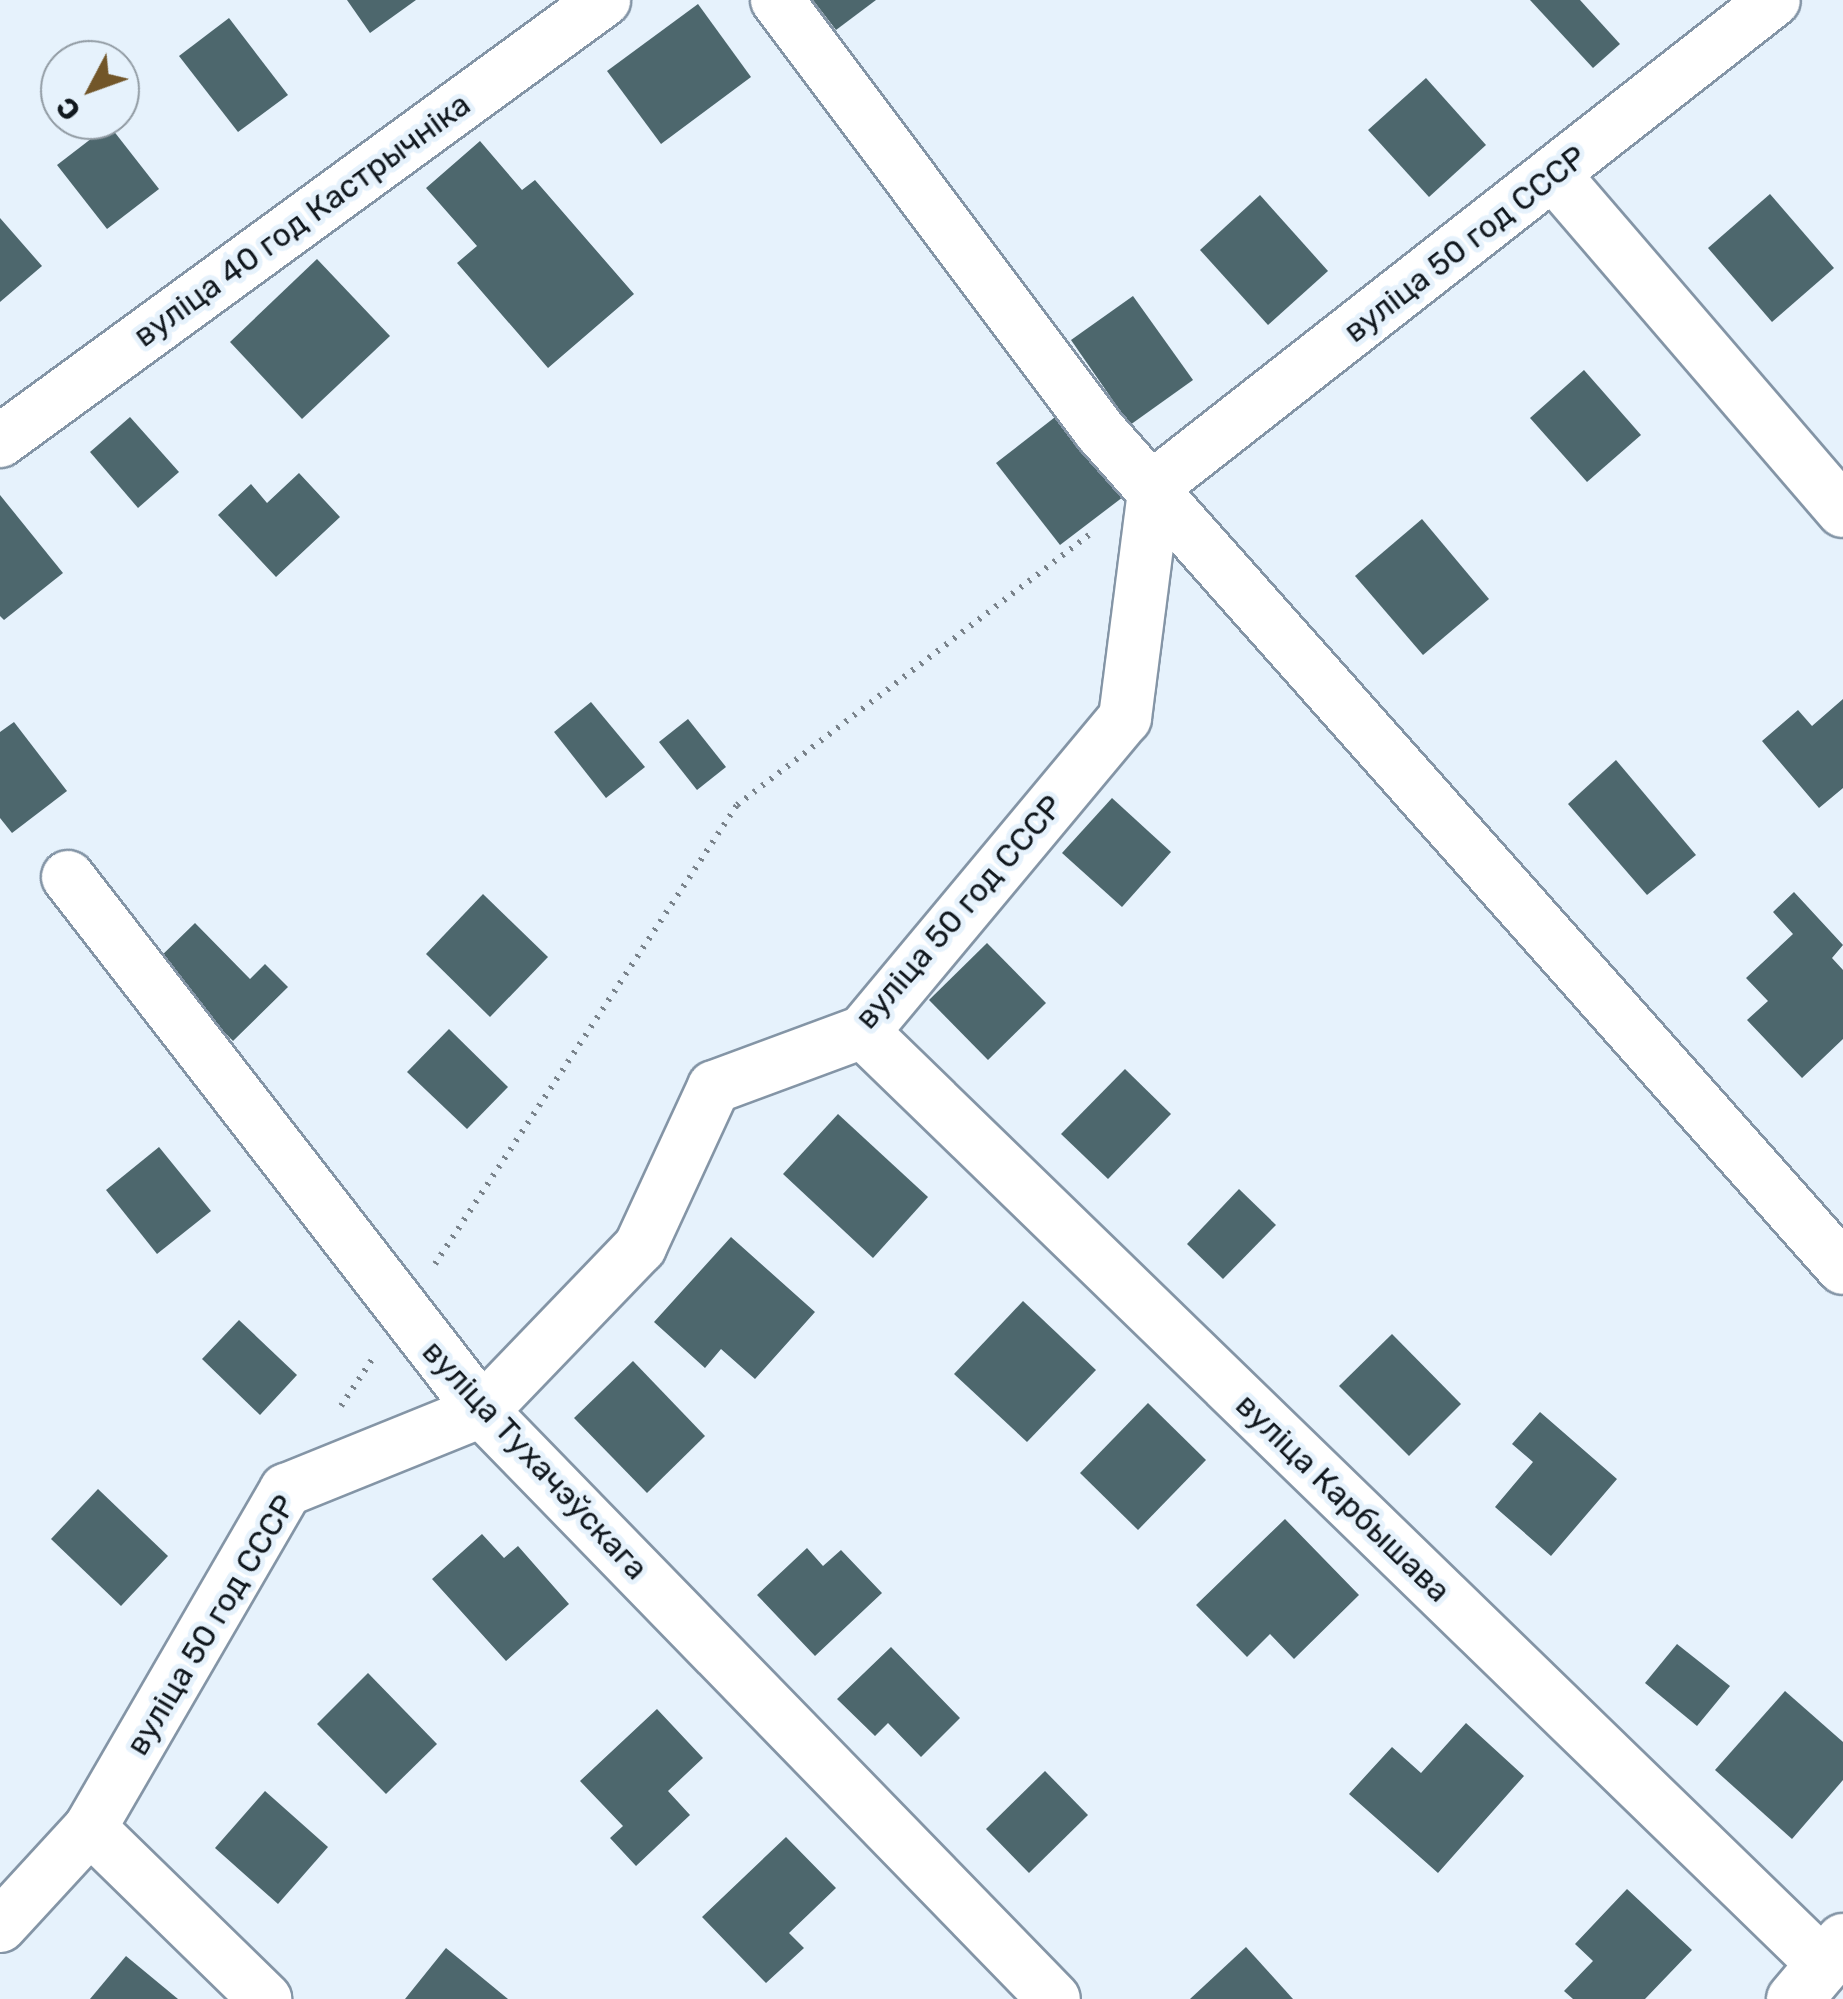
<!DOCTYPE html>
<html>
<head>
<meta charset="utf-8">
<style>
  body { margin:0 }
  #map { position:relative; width:1843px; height:1999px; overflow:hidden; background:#e6f2fc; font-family:Rubik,sans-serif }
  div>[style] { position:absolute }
  .building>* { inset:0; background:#4d676d }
  .path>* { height:6px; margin-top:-3px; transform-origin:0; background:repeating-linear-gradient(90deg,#7a838b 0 2.5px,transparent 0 10.5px) }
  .roads { filter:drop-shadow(2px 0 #8495a6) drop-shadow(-2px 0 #8495a6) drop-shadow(0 2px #8495a6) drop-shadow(0 -2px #8495a6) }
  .street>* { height:52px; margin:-26px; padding:0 26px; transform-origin:26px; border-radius:26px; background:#fff }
  .secondary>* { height:55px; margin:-27.5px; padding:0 27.5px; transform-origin:27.5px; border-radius:27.5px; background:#fff }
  span { translate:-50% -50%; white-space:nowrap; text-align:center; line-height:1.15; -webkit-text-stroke:10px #e6f2fc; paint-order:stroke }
  .street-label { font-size:32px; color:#11181e }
  .north { position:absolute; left:40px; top:40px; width:100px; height:100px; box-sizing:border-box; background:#e6f2fc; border:2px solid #919ba3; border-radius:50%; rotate:229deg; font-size:28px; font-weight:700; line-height:40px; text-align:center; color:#11181e }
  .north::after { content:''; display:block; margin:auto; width:35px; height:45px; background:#725629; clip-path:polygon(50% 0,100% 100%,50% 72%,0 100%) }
</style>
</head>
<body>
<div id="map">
  <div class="building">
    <div style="clip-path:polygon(347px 0,416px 0,370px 33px)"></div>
    <div style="clip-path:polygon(813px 0,876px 0,836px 30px)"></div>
    <div style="clip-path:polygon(1530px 0,1580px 0,1620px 44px,1593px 68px)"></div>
    <div style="clip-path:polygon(698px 4px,751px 77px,661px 144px,607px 71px)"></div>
    <div style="clip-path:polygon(229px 18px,288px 95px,238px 132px,179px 56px)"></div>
    <div style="clip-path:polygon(1426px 78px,1486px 145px,1429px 197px,1368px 130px)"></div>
    <div style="clip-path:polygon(109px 125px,159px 189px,107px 229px,57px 165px)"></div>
    <div style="clip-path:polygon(480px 141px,522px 190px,535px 180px,634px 294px,548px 368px,457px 263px,477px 246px,426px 188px)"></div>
    <div style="clip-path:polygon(1770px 194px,1834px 268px,1772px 322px,1708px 248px)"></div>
    <div style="clip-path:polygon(1260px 195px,1328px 271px,1268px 325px,1200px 250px)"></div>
    <div style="clip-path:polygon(0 218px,42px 266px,0 302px)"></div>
    <div style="clip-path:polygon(317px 259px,390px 336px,302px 419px,230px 342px)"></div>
    <div style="clip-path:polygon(1133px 296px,1193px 380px,1130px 425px,1071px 340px)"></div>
    <div style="clip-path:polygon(1584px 370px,1641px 435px,1587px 482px,1530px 418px)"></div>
    <div style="clip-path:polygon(1059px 414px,1123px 497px,1060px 545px,996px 463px)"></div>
    <div style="clip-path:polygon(130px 417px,179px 472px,138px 508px,90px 452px)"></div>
    <div style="clip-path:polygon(299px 473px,340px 517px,276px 577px,218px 515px,251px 484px,267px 503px)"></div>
    <div style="clip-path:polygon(0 495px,63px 573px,4px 620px,0 616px)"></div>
    <div style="clip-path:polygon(1422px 519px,1489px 599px,1423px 655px,1355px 576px)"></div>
    <div style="clip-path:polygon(1843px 699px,1843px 788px,1819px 808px,1762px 741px,1798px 710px,1812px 726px)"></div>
    <div style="clip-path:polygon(591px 702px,645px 767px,606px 798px,554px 732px)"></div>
    <div style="clip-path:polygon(688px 719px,726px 767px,697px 790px,659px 742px)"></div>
    <div style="clip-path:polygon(14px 722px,67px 791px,12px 833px,0 818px,0 732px)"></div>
    <div style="clip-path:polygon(1616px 760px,1696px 855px,1647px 895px,1568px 804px)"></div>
    <div style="clip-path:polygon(1112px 798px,1171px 852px,1122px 907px,1062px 853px)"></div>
    <div style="clip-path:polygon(1794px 892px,1843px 945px,1832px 958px,1843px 970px,1843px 1039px,1802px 1078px,1747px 1020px,1768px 1001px,1746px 978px,1793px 934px,1773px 912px)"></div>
    <div style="clip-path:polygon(483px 894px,548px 957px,490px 1017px,426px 954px)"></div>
    <div style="clip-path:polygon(195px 923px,250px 979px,265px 964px,288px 987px,233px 1041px,155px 962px)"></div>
    <div style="clip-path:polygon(987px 943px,1046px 1003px,988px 1060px,929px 1000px)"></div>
    <div style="clip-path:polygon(449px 1029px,508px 1087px,467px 1129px,407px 1072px)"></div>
    <div style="clip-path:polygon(1125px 1069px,1171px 1114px,1108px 1179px,1061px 1134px)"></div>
    <div style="clip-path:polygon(838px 1114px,928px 1197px,873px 1258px,783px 1174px)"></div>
    <div style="clip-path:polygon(159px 1147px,211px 1211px,157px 1254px,106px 1190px)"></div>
    <div style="clip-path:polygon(1239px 1189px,1276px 1225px,1223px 1279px,1187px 1244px)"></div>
    <div style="clip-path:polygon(731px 1237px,815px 1312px,755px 1379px,721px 1349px,705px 1368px,654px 1322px)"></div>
    <div style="clip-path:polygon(1023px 1301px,1096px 1370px,1027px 1442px,954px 1374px)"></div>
    <div style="clip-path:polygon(239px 1320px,297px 1375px,260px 1415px,202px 1359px)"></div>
    <div style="clip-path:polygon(1392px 1334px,1461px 1404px,1409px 1456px,1339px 1386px)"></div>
    <div style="clip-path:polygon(633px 1361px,705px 1436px,647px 1493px,574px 1418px)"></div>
    <div style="clip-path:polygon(1148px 1403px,1206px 1460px,1138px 1530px,1080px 1473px)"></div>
    <div style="clip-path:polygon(1540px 1412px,1617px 1479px,1551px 1556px,1495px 1507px,1533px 1462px,1512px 1444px)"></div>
    <div style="clip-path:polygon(98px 1489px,168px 1556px,121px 1606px,51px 1539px)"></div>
    <div style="clip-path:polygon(1285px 1519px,1359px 1595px,1294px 1659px,1270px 1634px,1247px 1657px,1196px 1605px)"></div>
    <div style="clip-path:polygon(482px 1534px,504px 1558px,518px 1546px,569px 1604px,506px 1661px,432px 1579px)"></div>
    <div style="clip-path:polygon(807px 1548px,823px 1566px,841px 1550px,882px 1593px,815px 1656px,757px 1595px)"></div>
    <div style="clip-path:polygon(1677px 1644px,1730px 1686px,1697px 1726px,1645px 1683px)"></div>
    <div style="clip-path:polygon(891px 1647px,960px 1718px,921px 1757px,888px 1723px,875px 1736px,837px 1699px)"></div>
    <div style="clip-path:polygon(368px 1673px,437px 1744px,386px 1794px,317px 1724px)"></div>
    <div style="clip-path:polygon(1785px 1691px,1843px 1742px,1843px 1780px,1792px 1839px,1715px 1770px)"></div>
    <div style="clip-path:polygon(657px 1709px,703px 1758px,668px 1791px,690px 1815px,636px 1866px,610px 1838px,623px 1826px,580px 1781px)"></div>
    <div style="clip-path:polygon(1466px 1723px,1524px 1776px,1438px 1873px,1349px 1794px,1392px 1747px,1421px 1773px)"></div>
    <div style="clip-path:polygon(1045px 1771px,1088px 1815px,1029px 1873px,986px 1829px)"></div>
    <div style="clip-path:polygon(265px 1791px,328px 1847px,278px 1904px,215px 1848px)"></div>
    <div style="clip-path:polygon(786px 1837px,836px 1888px,789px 1933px,804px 1948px,766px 1983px,702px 1917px)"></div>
    <div style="clip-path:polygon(1627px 1889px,1692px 1950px,1645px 1999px,1573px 1999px,1564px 1991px,1593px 1961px,1575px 1944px)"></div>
    <div style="clip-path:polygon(1246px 1947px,1293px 1999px,1190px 1999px)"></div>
    <div style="clip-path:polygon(446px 1948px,508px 1999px,405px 1999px)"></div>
    <div style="clip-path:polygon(126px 1956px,178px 1999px,90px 1999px)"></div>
  </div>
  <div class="path">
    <div style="left:435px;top:1264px;width:549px;rotate:-56.66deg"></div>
    <div style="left:737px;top:805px;width:449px;rotate:-37.5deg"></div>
    <div style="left:341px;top:1406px;width:58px;rotate:-56.3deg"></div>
  </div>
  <div class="roads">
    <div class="street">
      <div style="left:777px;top:0;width:539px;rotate:53.15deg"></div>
      <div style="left:1100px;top:431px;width:1119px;rotate:48.4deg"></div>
      <div style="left:1554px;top:175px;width:443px;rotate:49.3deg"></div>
      <div style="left:0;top:441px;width:748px;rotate:-36.13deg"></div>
      <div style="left:68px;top:877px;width:676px;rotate:52.21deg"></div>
      <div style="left:482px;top:1411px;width:820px;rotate:45.79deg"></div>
      <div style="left:863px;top:1032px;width:1338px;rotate:44.15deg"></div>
      <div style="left:90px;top:1828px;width:245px;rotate:44.3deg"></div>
      <div style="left:0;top:1926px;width:133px;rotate:-47.4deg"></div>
      <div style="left:90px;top:1828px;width:391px;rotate:-59.9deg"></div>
      <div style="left:286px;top:1490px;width:211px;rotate:-22deg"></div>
      <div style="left:482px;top:1411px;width:228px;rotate:-46.1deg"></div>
      <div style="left:640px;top:1247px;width:176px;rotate:-65.2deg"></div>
      <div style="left:714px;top:1087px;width:159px;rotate:-20.3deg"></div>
      <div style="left:863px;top:1032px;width:409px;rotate:-50.2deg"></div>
      <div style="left:1125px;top:718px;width:235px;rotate:-82.7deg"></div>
      <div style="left:1155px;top:485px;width:786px;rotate:-38.08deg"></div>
    </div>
    <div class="secondary">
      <div style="left:1794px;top:1999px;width:76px;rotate:-49.8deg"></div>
    </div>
  </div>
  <div class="street-label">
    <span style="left:302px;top:220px;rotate:-36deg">вуліца 40 год Кастрычніка</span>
    <span style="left:1465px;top:244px;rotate:-38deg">вуліца 50 год СССР</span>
    <span style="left:959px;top:912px;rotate:-49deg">вуліца 50 год СССР</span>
    <span style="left:535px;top:1460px;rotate:47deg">вуліца Тухачэўскага</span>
    <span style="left:1343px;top:1498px;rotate:44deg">вуліца Карбышава</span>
    <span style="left:211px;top:1625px;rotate:-59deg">вуліца 50 год СССР</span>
  </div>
  <div class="north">С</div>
</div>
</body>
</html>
